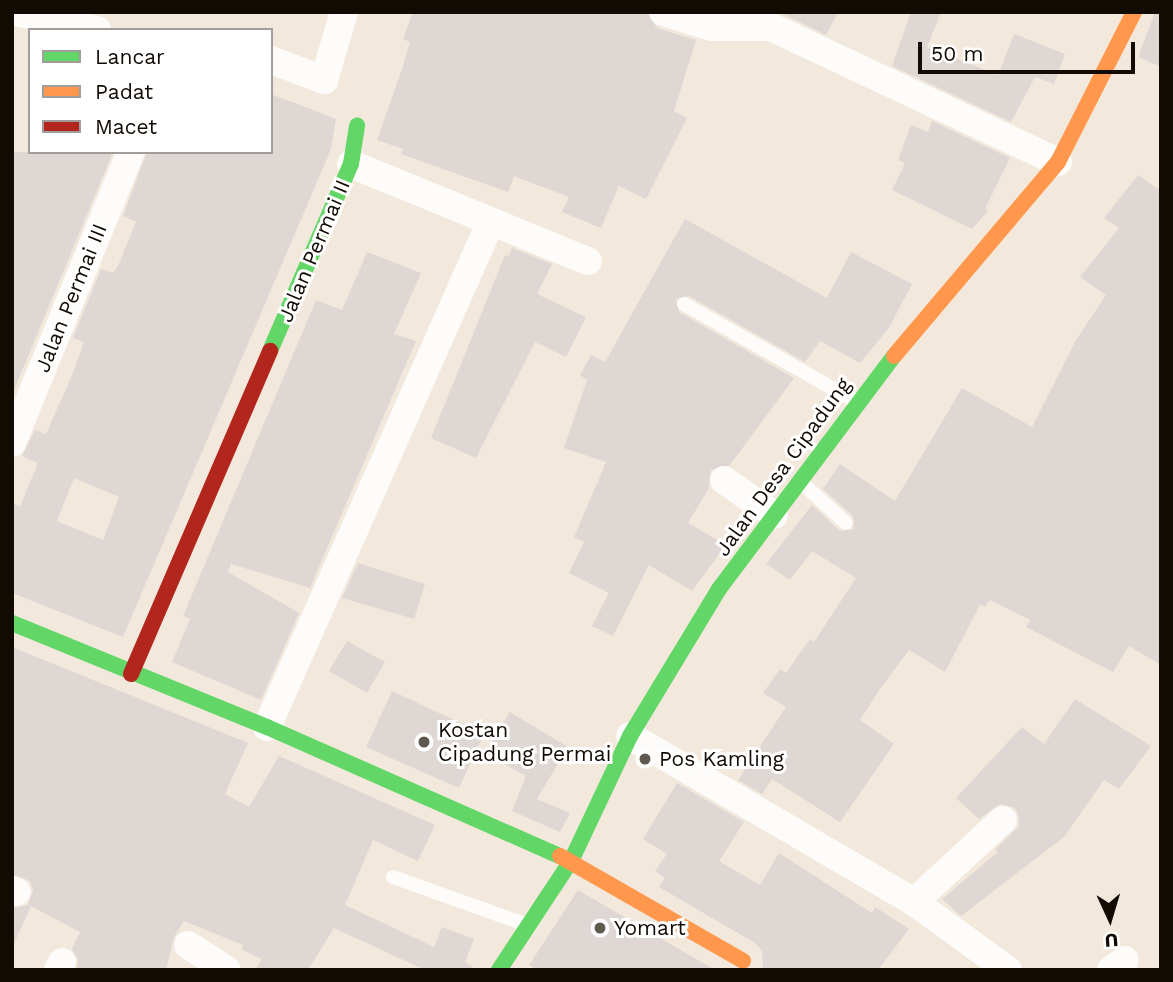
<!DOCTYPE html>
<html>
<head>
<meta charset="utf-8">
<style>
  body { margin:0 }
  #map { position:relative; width:1173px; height:982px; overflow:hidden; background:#f2e9dc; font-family:"Work Sans",sans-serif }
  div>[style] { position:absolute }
  .building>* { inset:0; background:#dfd7d4 }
  .lane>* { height:14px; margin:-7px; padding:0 7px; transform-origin:7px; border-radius:7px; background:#fdfcfa }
  .street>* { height:28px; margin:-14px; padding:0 14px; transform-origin:14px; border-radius:14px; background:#fdfcfa }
  .fast>* { height:16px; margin:-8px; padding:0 8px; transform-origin:8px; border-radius:8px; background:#63d668 }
  .slow>* { height:16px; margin:-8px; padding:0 8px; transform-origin:8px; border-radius:8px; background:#ff974d }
  .jam>* { height:16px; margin:-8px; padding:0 8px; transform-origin:8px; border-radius:8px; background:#b3261e }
  .dots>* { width:19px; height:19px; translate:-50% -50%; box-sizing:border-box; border:4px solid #fff; border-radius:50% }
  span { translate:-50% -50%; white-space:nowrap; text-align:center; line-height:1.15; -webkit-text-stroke:6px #fff; paint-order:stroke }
  .street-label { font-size:21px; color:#110b04 }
  .poi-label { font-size:21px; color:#110b04 }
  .left { translate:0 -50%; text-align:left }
  .frame { position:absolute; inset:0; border:14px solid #110b04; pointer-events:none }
  .legend { position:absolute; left:28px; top:28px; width:245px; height:126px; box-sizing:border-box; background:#fff; border:2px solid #a09d9b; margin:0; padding:9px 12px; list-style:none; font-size:21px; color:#110b04 }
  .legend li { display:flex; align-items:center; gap:14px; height:35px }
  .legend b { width:35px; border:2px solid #a09d9b }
  .north { position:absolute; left:1075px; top:884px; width:70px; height:70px; -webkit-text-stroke:5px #fff; paint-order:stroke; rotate:176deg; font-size:19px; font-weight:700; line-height:28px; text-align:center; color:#110b04 }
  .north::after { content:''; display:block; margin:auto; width:24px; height:32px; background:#110b04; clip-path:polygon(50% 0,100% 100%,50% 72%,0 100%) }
  .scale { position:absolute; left:918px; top:42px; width:217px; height:32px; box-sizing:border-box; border:4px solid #110b04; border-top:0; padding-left:9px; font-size:21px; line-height:24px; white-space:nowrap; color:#110b04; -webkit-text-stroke:5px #fff; paint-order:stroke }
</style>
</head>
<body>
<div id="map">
  <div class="building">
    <div style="clip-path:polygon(413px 12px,647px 12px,657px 28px,696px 40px,674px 111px,687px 118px,646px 199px,619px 186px,601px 228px,562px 212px,569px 197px,514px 176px,508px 192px,401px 154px,403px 149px,377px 140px,402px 69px,410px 42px,403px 39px)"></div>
    <div style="clip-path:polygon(779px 12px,838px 12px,826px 35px)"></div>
    <div style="clip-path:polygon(911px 12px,941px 12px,927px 47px,998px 75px,1014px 34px,1065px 54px,1054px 84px,1035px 77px,1011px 122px,892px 66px)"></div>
    <div style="clip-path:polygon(1155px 12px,1161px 12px,1161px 67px,1138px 57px)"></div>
    <div style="clip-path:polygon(evenodd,271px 94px,336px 119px,331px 149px,123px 637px,12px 593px,12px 503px,20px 506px,38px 463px,22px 456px,35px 430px,46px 434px,71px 378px,84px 342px,73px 338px,101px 269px,113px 273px,118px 266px,136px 222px,123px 216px,147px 152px,271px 152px,271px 94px,74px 478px,119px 497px,103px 540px,57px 521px,74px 478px)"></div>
    <div style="clip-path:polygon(932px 121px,1010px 158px,985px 209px,988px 211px,972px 229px,892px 190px,905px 163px,898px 160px,911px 125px,928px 132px)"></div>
    <div style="clip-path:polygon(12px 152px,113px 152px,12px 395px)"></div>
    <div style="clip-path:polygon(1138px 175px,1161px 191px,1161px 665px,1129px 646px,1113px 672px,1026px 627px,1030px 620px,990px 600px,985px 607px,980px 605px,945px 672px,909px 650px,880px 689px,860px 720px,894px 744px,840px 822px,772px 779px,762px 794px,738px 780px,786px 707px,763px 693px,780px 669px,786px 673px,810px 639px,814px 642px,856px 578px,812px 551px,790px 580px,766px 564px,812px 505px,840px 531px,854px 529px,853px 516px,823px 489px,840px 464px,895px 501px,962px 388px,1032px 427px,1076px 340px,1106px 295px,1080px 277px,1119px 228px,1104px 218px)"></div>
    <div style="clip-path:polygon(685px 219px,827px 298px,851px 252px,912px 284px,889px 328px,860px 363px,820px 341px,805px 362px,689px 296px,676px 299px,679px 312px,794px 378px,730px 465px,711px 470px,709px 488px,688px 523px,726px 545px,692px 591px,649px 565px,613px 636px,592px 626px,609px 593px,569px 573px,584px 542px,574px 537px,606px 462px,564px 448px,587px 380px,580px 375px,591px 355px,605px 362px)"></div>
    <div style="clip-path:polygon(512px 248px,552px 264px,537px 294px,586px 317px,566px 357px,535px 342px,476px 458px,431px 438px,505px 255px,508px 257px)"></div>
    <div style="clip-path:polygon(367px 252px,421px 273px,394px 334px,416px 341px,310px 588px,231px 564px,228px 572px,299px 613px,261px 700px,172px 662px,190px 619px,183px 616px,316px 300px,342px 310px)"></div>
    <div style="clip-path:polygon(358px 563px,425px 584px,414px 619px,342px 598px)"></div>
    <div style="clip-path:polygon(347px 641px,385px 662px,367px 693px,329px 671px)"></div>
    <div style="clip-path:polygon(12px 647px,248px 743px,225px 794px,249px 807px,279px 756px,435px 825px,418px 861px,373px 840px,345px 905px,434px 947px,442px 927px,474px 939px,465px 962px,477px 970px,425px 970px,334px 928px,308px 970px,255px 970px,262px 959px,242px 950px,243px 945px,184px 921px,174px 937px,166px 970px,77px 970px,78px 960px,72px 949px,80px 932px,31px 906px,12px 948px,12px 908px,28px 905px,33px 890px,30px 881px,12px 874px)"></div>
    <div style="clip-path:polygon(392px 691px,484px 734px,459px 788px,366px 747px)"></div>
    <div style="clip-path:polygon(1075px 699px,1151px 746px,1119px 789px,1104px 780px,1064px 837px,961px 916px,942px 899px,998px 852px,995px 850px,1019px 826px,1019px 817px,1015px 808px,1000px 804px,979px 819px,956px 798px,1022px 727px,1044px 744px)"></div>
    <div style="clip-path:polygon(510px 712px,568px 747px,537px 799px,570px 813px,560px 832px,512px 811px,526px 776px,485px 753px)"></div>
    <div style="clip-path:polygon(677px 783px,744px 822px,719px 861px,760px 885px,779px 853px,872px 913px,875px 907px,909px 929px,878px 970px,763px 970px,762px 951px,755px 943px,659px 887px,665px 878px,655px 871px,667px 854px,643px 839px)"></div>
    <div style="clip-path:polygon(578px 890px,715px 970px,538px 970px,529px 965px)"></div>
  </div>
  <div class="lane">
    <div style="left:684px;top:304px;width:197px;rotate:29.6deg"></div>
    <div style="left:802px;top:483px;width:59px;rotate:42.3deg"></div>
    <div style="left:393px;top:877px;width:142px;rotate:19.7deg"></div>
  </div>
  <div class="street">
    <div style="left:16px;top:12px;width:83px;rotate:12.5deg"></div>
    <div style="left:663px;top:12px;width:50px;rotate:17.4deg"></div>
    <div style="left:711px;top:27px;width:60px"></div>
    <div style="left:771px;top:27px;width:317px;rotate:25.2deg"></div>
    <div style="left:271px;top:60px;width:57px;rotate:20.7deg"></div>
    <div style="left:324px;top:80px;width:71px;rotate:-73.6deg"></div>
    <div style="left:351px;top:164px;width:256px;rotate:22.3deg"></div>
    <div style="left:12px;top:443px;width:314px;rotate:-67.8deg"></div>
    <div style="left:724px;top:480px;width:61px;rotate:35deg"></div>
    <div style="left:267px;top:727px;width:553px;rotate:-66.12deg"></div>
    <div style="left:630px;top:736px;width:329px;rotate:30.3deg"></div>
    <div style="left:914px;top:902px;width:116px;rotate:35.9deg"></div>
    <div style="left:12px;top:890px;width:5px;rotate:22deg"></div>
    <div style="left:914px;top:902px;width:121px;rotate:-42.7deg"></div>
    <div style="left:188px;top:945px;width:46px;rotate:32.7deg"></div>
    <div style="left:58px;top:970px;width:9px;rotate:-63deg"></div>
    <div style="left:1111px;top:970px;width:17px;rotate:-36deg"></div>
  </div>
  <div class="fast">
    <div style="left:270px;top:351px;width:204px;rotate:-66.6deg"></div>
    <div style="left:351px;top:164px;width:39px;rotate:-81deg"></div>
    <div style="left:12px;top:623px;width:275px;rotate:22.2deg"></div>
    <div style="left:267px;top:727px;width:320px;rotate:23.8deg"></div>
    <div style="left:499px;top:970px;width:131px;rotate:-56.6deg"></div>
    <div style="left:571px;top:861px;width:138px;rotate:-64.7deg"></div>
    <div style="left:630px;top:736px;width:172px;rotate:-58.8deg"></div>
    <div style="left:719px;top:589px;width:291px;rotate:-53.1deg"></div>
  </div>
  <div class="slow">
    <div style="left:894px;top:356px;width:254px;rotate:-49.8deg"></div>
    <div style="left:1058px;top:162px;width:168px;rotate:-63.1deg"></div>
    <div style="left:560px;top:856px;width:211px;rotate:29.8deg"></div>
  </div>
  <div class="jam">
    <div style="left:131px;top:674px;width:352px;rotate:-66.7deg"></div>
  </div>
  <div class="dots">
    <div style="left:424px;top:742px;background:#605950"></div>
    <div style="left:645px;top:759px;background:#605950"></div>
    <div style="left:600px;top:928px;background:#605950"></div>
  </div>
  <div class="street-label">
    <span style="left:314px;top:251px;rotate:-67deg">Jalan Permai II</span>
    <span style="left:71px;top:298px;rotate:-68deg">Jalan Permai III</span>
    <span style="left:783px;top:467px;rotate:-54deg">Jalan Desa Cipadung</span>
  </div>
  <div class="poi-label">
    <span class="left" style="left:438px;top:742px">Kostan<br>Cipadung Permai</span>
    <span class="left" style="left:659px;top:759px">Pos Kamling</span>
    <span class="left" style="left:614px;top:928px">Yomart</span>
  </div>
  <div class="frame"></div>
  <ul class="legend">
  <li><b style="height:9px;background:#63d668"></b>Lancar</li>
  <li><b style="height:9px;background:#ff974d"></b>Padat</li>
  <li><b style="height:9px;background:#b3261e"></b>Macet</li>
  </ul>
  <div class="north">U</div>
  <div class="scale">50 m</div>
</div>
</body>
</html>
